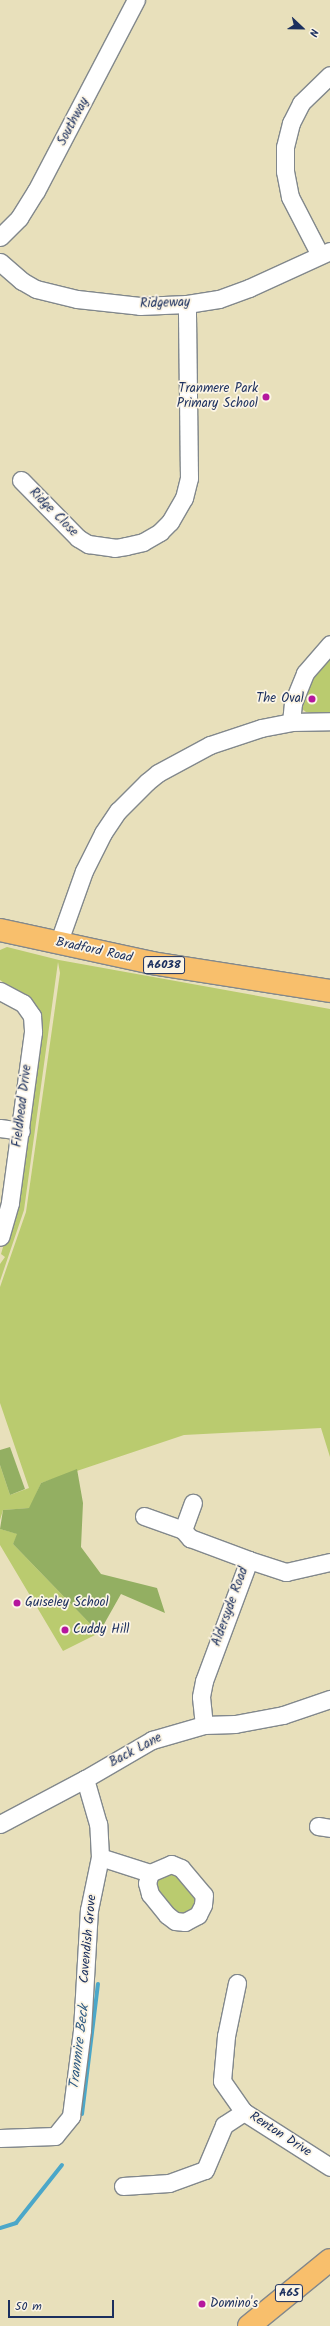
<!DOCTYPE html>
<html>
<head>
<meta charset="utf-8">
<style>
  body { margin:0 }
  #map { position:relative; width:330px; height:2326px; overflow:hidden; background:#e8e0bb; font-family:Kalam,sans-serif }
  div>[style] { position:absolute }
  .green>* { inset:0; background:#bacb6f }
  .forest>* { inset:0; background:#93af62 }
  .stream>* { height:4px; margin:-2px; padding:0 2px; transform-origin:2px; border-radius:2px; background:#4ba7c9 }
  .roads { filter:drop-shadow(1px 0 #82888c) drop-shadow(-1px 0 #82888c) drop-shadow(0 1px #82888c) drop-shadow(0 -1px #82888c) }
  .street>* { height:17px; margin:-8.5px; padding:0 8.5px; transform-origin:8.5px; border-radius:8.5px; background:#fff }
  .primary>* { height:22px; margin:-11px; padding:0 11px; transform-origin:11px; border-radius:11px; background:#f8bf6c }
  .dots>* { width:11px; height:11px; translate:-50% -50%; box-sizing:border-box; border:2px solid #fcf5e5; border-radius:50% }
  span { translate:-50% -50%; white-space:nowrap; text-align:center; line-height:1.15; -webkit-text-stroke:3.5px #fcf5e5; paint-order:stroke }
  .shield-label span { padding:1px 3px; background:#fcf5e5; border:1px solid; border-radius:3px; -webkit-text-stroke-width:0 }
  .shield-label { font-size:12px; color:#1b2f5e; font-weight:700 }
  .street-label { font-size:13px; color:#1b2f5e }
  .poi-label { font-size:13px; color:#1b2f5e }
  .right { translate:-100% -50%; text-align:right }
  .left { translate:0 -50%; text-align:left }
  .water-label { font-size:14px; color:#2c5983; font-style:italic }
  .north { position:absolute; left:282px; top:8px; width:40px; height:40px; -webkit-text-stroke:3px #fcf5e5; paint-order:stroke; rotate:112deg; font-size:11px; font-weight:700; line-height:16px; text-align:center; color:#1b2f5e }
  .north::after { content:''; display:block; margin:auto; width:14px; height:18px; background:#1b2f5e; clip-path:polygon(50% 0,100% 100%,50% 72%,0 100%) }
  .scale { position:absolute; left:8px; top:2300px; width:106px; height:18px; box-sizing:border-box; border:2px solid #1b2f5e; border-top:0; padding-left:5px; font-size:12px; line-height:14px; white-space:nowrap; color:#1b2f5e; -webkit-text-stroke:3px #fcf5e5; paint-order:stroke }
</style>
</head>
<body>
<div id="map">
  <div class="green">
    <div style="clip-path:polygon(330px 652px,330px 716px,306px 712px,301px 708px,300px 700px,304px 687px)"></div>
    <div style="clip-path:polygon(7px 947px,59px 960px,330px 1009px,330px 1457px,321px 1428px,184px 1435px,41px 1483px,30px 1508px,3px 1510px,0 1520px,0 1465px,10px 1495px,29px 1488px,0 1403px,0 1287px,26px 1212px,60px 973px,58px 962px,24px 1210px,0 1281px,0 1264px,5px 1257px,1px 1254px,15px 1206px,41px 1034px,4px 985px,4px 983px,0 980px,0 950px)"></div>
    <div style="clip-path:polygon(0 1529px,18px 1534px,13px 1544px,99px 1633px,63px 1651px,0 1545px)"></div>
    <div style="clip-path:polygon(168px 1871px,183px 1879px,196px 1899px,192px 1912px,180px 1914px,174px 1911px,154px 1889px,155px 1875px)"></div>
  </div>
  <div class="forest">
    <div style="clip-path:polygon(10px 1447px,25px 1489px,10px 1495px,0 1465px,0 1450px)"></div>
    <div style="clip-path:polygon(77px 1469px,83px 1503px,81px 1547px,101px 1574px,157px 1588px,165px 1613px,121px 1594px,99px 1633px,13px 1544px,17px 1534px,0 1529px,3px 1510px,29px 1508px,41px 1483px)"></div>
  </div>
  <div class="stream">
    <div style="left:82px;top:2114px;width:131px;rotate:-83deg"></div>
    <div style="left:0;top:2228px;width:17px;rotate:-17deg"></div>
    <div style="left:16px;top:2223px;width:74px;rotate:-51.6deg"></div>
  </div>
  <div class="roads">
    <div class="street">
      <div style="left:0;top:237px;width:27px;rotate:-45deg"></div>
      <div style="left:19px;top:218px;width:32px;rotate:-58deg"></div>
      <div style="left:36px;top:191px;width:216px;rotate:-62.4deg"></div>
      <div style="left:320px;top:255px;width:65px;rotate:-117.3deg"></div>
      <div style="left:290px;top:197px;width:26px;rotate:-101deg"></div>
      <div style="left:285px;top:171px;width:24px;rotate:-90deg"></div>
      <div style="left:285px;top:147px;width:25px;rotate:-76deg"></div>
      <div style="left:291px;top:123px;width:22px;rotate:-63deg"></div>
      <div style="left:301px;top:103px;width:40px;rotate:-44deg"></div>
      <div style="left:0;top:262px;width:29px;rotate:41deg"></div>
      <div style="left:22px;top:281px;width:16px;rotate:30deg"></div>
      <div style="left:36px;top:289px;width:42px;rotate:13.7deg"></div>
      <div style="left:77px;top:299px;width:63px;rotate:6.3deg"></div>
      <div style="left:140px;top:306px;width:47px;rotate:-2.4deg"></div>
      <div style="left:187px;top:304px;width:32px;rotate:-9deg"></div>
      <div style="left:219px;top:299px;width:32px;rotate:-20deg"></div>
      <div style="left:249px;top:288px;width:89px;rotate:-24.6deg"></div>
      <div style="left:21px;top:480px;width:81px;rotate:45.5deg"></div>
      <div style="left:78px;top:538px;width:12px;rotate:31deg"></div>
      <div style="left:88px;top:544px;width:27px;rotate:8deg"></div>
      <div style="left:115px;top:548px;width:11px;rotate:-10deg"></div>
      <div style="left:126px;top:546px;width:17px;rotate:-13deg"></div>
      <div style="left:143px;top:542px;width:20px;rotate:-30deg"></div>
      <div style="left:160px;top:532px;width:14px;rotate:-45deg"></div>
      <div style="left:170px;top:522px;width:28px;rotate:-60deg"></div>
      <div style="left:184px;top:498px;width:21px;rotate:-76deg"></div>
      <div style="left:189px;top:478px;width:174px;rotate:-90.7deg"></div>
      <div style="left:291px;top:722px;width:19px;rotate:-84deg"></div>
      <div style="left:293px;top:703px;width:32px;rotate:-68deg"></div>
      <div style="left:305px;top:673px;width:38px;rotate:-49deg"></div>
      <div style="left:58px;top:944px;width:77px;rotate:-70.4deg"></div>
      <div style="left:84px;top:871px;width:42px;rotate:-63.4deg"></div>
      <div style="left:103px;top:833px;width:27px;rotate:-56deg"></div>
      <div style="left:118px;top:811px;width:41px;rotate:-45deg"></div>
      <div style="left:147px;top:782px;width:14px;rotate:-39deg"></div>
      <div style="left:158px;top:773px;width:59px;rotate:-28.3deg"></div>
      <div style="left:210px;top:745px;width:54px;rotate:-18.4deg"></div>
      <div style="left:261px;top:728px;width:31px;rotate:-11deg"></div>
      <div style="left:291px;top:722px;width:39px;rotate:-1deg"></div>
      <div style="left:0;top:991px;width:26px;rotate:28deg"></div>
      <div style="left:23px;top:1003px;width:16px;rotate:55deg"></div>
      <div style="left:32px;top:1016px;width:16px;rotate:86deg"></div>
      <div style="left:33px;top:1032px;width:173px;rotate:97.7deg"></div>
      <div style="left:10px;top:1203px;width:35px;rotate:106deg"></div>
      <div style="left:0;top:1128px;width:21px;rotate:8deg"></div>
      <div style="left:144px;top:1516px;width:41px;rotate:19.7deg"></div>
      <div style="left:183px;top:1530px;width:11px;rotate:49deg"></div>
      <div style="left:190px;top:1538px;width:63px;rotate:20.4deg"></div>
      <div style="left:249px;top:1560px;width:129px;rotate:110.4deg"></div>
      <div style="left:204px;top:1681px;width:16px;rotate:101deg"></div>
      <div style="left:201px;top:1697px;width:28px;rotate:84deg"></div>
      <div style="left:183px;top:1530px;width:29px;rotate:-70deg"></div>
      <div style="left:249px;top:1560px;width:39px;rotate:18deg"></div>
      <div style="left:286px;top:1572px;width:45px;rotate:-12.8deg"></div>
      <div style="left:0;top:1824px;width:96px;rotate:-27.9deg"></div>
      <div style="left:85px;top:1779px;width:78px;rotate:-30.2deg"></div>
      <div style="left:152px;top:1740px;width:54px;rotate:-16.1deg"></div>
      <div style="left:204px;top:1725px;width:31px;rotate:-2deg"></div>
      <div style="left:235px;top:1724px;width:49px;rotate:-10.6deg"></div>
      <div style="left:283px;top:1715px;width:50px;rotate:-18.8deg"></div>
      <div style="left:318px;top:1826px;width:12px;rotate:9deg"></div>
      <div style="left:100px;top:1857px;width:52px;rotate:17.7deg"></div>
      <div style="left:150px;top:1873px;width:23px;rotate:-23deg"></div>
      <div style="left:171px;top:1864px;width:11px;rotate:22deg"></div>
      <div style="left:181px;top:1868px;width:35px;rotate:50deg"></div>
      <div style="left:204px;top:1895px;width:10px;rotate:96deg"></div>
      <div style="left:203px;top:1905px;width:11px;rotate:117deg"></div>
      <div style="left:198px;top:1915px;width:15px;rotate:152deg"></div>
      <div style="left:185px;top:1922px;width:10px;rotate:-174deg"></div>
      <div style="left:175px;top:1921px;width:10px;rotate:-143deg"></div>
      <div style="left:167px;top:1915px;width:27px;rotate:-129deg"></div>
      <div style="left:150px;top:1894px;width:11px;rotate:-105deg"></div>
      <div style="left:147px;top:1883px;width:10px;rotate:-73deg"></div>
      <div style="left:237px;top:1983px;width:54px;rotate:101.7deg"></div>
      <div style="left:226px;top:2036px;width:45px;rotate:95.1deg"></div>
      <div style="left:222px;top:2081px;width:38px;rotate:55deg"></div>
      <div style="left:244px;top:2112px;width:102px;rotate:32.6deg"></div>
      <div style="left:0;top:2138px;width:55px;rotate:-2.1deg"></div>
      <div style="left:55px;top:2136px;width:26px;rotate:-51deg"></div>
      <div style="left:71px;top:2116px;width:87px;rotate:-82.7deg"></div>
      <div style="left:82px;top:2030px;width:120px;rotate:-86.7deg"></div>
      <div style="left:89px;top:1910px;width:54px;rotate:-78.3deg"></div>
      <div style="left:100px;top:1857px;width:33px;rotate:-93deg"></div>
      <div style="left:98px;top:1824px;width:47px;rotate:-106.1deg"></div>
      <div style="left:123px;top:2186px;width:46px;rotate:-3.7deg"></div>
      <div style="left:169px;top:2183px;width:38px;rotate:-20deg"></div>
      <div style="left:205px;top:2170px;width:49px;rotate:-67.1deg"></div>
      <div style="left:224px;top:2125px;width:24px;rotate:-33deg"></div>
    </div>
    <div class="primary">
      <div style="left:0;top:930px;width:156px;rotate:12.2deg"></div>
      <div style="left:152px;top:963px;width:180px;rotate:8.9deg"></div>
      <div style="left:249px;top:2326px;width:104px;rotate:-39.2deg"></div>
    </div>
  </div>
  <div class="dots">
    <div style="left:266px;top:397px;background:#b5179e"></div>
    <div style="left:312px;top:699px;background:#b5179e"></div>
    <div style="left:17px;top:1603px;background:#b5179e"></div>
    <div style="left:65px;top:1630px;background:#b5179e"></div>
    <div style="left:202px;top:2304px;background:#b5179e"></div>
  </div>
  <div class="shield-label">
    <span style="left:164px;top:965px">A6038</span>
    <span style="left:289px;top:2293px">A65</span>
  </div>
  <div class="street-label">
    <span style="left:74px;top:122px;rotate:-62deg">Southway</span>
    <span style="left:165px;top:304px;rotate:-2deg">Ridgeway</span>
    <span style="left:53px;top:513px;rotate:45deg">Ridge Close</span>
    <span style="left:94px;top:951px;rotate:12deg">Bradford Road</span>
    <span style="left:23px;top:1106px;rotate:-83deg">Fieldhead Drive</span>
    <span style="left:231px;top:1607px;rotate:-70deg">Aldersyde Road</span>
    <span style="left:136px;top:1751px;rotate:-28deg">Back Lane</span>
    <span style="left:89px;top:1939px;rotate:-85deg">Cavendish Grove</span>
    <span style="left:280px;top:2135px;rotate:33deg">Renton Drive</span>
  </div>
  <div class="poi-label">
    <span class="right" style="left:258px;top:397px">Tranmere Park<br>Primary School</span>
    <span class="right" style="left:304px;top:699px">The Oval</span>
    <span class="left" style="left:25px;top:1603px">Guiseley School</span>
    <span class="left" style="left:73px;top:1630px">Cuddy Hill</span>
    <span class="left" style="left:210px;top:2304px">Domino's</span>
  </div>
  <div class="water-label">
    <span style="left:79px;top:2047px;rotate:-83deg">Tranmire Beck</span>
  </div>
  <div class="north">N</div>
  <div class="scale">50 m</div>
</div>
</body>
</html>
